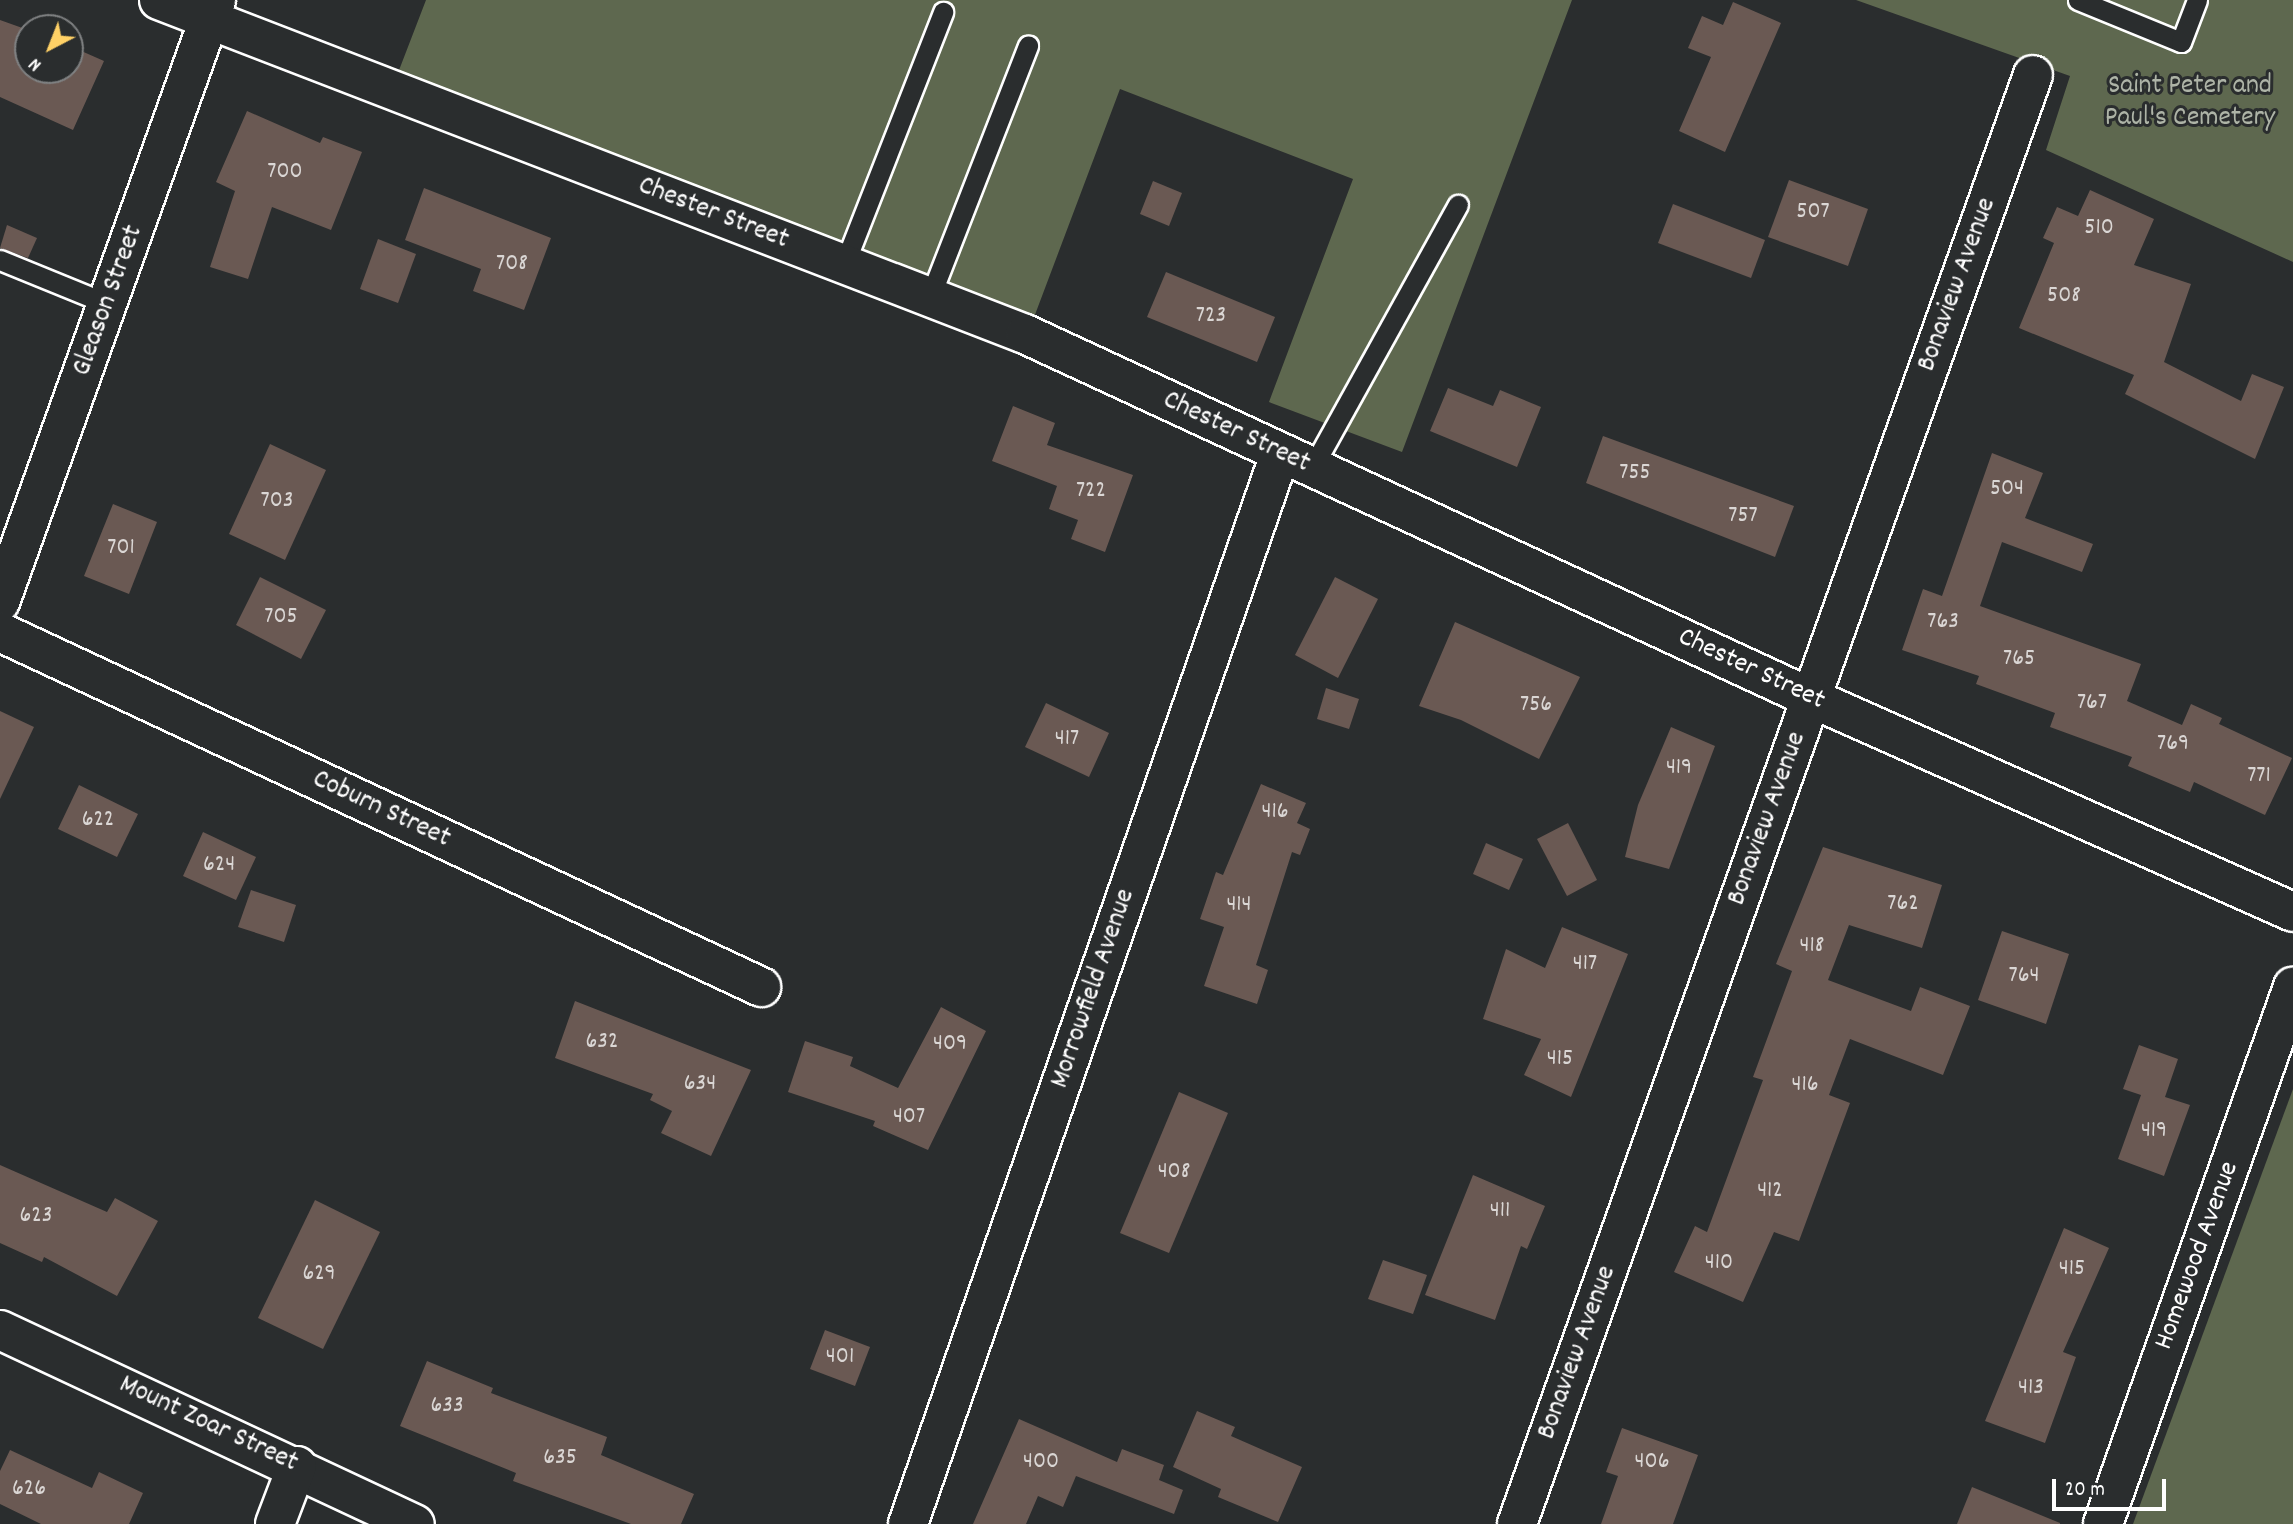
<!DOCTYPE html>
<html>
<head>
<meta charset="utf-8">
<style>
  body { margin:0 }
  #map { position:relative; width:2293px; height:1524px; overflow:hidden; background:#2a2d2e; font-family:Dekko,sans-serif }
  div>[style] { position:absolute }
  .green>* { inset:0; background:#5e684f }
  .building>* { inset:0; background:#6a5953 }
  .roads { filter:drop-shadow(2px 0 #fff) drop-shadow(-2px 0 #fff) drop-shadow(0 2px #fff) drop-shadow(0 -2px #fff) }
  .service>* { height:19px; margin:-9.5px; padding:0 9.5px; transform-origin:9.5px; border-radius:9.5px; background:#2a2d2e }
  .minor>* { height:38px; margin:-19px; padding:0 19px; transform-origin:19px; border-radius:19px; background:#2a2d2e }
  span { translate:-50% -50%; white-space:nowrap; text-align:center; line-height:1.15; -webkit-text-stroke:6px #2a2d2e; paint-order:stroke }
  .number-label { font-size:24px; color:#dad6d4 }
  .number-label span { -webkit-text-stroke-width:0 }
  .park-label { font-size:28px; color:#aeb4a7 }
  .street-label { font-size:28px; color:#fff }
  .north { position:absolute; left:14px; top:14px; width:70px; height:70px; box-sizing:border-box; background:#2a2d2e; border:2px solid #7f8182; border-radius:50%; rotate:222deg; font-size:19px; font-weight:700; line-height:28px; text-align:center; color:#fff }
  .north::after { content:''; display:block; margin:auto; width:24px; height:32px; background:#ffd166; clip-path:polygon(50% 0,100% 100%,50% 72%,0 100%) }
  .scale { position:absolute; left:2052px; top:1479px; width:114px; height:32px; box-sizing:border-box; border:4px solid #fff; border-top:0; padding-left:9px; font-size:21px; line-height:24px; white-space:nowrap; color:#fff; -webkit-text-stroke:5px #2a2d2e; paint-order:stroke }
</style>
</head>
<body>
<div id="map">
  <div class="green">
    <div style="clip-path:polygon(426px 0,1572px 0,1402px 452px,1269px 402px,1353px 179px,1120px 89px,1033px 320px,396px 78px)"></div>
    <div style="clip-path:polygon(1856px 0,2293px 0,2293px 262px,2046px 150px,2070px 76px)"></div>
    <div style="clip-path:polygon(2293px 1089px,2293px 1524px,2133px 1524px)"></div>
  </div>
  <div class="building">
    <div style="clip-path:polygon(1733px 2px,1781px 23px,1725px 152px,1679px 131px,1711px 57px,1688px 48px,1702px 16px,1723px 25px)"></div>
    <div style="clip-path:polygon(0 20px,28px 30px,28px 70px,70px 70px,70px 46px,104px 61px,73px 130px,0 97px)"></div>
    <div style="clip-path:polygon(247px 111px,320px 143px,323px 137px,362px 152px,331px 230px,272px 207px,248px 279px,210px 267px,235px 191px,216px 182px)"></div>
    <div style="clip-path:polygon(1789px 180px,1868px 209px,1848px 266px,1768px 237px)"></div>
    <div style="clip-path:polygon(1153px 181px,1182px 193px,1169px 226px,1140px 214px)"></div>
    <div style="clip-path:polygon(424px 188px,551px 238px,524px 310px,473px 291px,481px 269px,405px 240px)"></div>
    <div style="clip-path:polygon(2090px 190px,2154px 219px,2134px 265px,2191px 284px,2164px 362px,2241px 401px,2252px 374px,2284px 387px,2255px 459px,2125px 394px,2134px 375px,2019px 328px,2054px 243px,2043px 238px,2057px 207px,2078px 216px)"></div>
    <div style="clip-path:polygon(1673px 204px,1765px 240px,1751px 278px,1658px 243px)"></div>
    <div style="clip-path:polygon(7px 225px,37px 238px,28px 258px,0 248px)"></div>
    <div style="clip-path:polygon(378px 239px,416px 254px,398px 303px,360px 289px)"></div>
    <div style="clip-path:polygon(1166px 272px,1275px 317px,1257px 362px,1147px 317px)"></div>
    <div style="clip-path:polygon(1448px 388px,1493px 406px,1500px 390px,1541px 407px,1517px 467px,1430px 431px)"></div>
    <div style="clip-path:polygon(1013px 406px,1055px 423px,1047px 445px,1133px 475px,1105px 552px,1071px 539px,1078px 520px,1049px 509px,1057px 486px,992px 461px)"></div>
    <div style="clip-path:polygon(1603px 436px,1794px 506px,1775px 557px,1586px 483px)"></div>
    <div style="clip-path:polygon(270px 444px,326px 470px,285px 560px,229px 534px)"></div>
    <div style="clip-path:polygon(1992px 453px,2043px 473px,2025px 518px,2093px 544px,2082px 572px,2002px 542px,1980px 606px,2141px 664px,2127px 701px,2182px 725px,2191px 704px,2222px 718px,2219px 724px,2292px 758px,2265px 815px,2194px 782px,2190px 792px,2128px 766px,2132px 757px,2050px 727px,2055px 713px,1976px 684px,1979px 676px,1902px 650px,1923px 589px,1942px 596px)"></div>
    <div style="clip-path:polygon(113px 504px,157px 522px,129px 594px,84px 576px)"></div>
    <div style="clip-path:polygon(260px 577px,326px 610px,301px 659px,236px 625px)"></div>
    <div style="clip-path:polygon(1335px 577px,1378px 599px,1338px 678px,1295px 655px)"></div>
    <div style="clip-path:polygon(1455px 622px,1580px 677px,1539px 759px,1461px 720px,1419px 706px)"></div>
    <div style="clip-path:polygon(1326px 688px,1359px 699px,1349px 729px,1317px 719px)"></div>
    <div style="clip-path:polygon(1046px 703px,1109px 733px,1089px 777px,1025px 747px)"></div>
    <div style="clip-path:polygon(0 711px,34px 727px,0 799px)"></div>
    <div style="clip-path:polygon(1671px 727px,1715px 746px,1669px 869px,1625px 857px,1638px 805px)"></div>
    <div style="clip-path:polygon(1261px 784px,1306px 803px,1297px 823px,1310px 829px,1300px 855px,1292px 852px,1256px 965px,1268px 970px,1257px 1004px,1204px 986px,1224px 927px,1200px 919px,1216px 872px,1223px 875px)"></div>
    <div style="clip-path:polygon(79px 785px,138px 814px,117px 857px,58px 829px)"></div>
    <div style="clip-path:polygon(1568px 823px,1597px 880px,1567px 896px,1537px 839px)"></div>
    <div style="clip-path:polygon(203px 832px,256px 857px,236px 900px,183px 876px)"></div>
    <div style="clip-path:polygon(1486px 843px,1523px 859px,1509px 890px,1473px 874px)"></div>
    <div style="clip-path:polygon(1823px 847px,1942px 885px,1922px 948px,1849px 925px,1828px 980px,1911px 1011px,1920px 987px,1970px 1006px,1943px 1075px,1850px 1039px,1829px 1095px,1850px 1103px,1799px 1241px,1774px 1232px,1743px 1302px,1674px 1272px,1695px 1226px,1707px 1232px,1763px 1080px,1753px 1077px,1792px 971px,1776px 964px)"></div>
    <div style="clip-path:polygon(251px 890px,296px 905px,284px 942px,238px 927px)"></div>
    <div style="clip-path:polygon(1562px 927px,1628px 954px,1571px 1097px,1524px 1075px,1541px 1039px,1483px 1019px,1506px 949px,1545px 968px)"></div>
    <div style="clip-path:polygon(2002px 931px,2069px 954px,2046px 1024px,1978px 1000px)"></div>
    <div style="clip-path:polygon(575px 1001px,751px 1070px,711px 1156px,661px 1133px,672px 1111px,650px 1100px,653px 1094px,555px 1058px)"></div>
    <div style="clip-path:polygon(941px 1007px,986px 1031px,928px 1150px,873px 1126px,875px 1121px,788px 1092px,805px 1041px,853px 1057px,850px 1066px,898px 1088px)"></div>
    <div style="clip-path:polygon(2139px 1045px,2178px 1059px,2165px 1097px,2190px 1105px,2164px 1176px,2118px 1159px,2141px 1095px,2123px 1089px)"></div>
    <div style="clip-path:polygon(1179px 1092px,1228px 1113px,1169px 1253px,1120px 1233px)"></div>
    <div style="clip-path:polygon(0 1165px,107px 1212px,115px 1198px,158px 1221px,117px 1296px,44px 1257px,42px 1262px,0 1243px)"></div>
    <div style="clip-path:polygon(1473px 1175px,1545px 1206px,1527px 1249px,1521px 1246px,1495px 1320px,1425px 1295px)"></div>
    <div style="clip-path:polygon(315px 1200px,380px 1232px,323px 1349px,258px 1318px)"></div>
    <div style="clip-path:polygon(2064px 1228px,2109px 1248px,2063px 1352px,2076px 1357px,2045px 1443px,1985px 1421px)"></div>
    <div style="clip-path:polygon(1383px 1260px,1427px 1275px,1413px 1314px,1368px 1299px)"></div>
    <div style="clip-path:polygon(825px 1330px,870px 1347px,855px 1386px,810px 1369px)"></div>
    <div style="clip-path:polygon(427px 1361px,493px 1388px,491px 1393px,607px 1437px,601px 1455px,694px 1494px,681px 1524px,631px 1524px,513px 1481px,516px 1473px,400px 1426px)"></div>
    <div style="clip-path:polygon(1197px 1411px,1235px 1427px,1231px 1436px,1302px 1467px,1278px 1522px,1218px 1497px,1221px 1489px,1173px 1467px)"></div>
    <div style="clip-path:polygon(1019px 1419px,1117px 1462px,1122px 1449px,1164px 1465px,1159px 1480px,1183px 1490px,1174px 1514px,1076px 1476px,1063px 1507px,1038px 1496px,1026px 1524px,973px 1524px)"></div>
    <div style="clip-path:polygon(1622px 1428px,1698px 1455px,1673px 1524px,1601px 1524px,1618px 1476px,1606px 1472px)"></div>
    <div style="clip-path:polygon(10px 1450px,92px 1488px,99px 1472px,143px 1493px,129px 1524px,41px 1524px,0 1504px,0 1471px)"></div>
    <div style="clip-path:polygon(1972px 1487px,2060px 1523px,2060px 1524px,1957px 1524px)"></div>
  </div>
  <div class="roads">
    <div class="service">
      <div style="left:2078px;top:0;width:111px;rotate:22.2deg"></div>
      <div style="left:2181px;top:42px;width:45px;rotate:-69.1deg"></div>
      <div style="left:0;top:260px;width:117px;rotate:22.2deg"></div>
      <div style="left:844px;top:265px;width:272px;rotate:-68.6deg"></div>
      <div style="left:930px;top:297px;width:270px;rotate:-68.7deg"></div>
      <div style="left:1312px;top:468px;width:301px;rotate:-61deg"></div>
    </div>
    <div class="minor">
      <div style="left:159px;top:0;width:928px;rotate:21.09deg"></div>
      <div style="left:1025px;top:334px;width:866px;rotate:24.85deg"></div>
      <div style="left:1811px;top:698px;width:527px;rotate:23.94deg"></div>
      <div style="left:0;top:602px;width:640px;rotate:-70.26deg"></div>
      <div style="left:0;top:632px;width:840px;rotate:25.01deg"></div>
      <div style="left:0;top:1330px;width:458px;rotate:25.1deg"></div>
      <div style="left:275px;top:1524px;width:62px;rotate:-69.2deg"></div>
      <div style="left:908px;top:1524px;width:1133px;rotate:-70.83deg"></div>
      <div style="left:1517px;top:1524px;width:1538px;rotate:-70.4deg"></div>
      <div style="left:2103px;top:1524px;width:570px;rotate:-70.52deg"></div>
    </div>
  </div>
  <div class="number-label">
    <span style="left:285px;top:173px">700</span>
    <span style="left:1813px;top:213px">507</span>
    <span style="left:2099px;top:229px">510</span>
    <span style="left:512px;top:265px">708</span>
    <span style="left:2064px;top:297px">508</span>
    <span style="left:1211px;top:317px">723</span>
    <span style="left:1635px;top:474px">755</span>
    <span style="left:2007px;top:490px">504</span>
    <span style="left:1091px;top:492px">722</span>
    <span style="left:277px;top:502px">703</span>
    <span style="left:1743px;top:517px">757</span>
    <span style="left:121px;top:549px">701</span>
    <span style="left:281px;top:618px">705</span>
    <span style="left:1943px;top:623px">763</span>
    <span style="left:2019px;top:660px">765</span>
    <span style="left:2092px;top:704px">767</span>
    <span style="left:1536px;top:706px">756</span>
    <span style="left:1067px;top:740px">417</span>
    <span style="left:2173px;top:745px">769</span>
    <span style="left:1679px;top:769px">419</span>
    <span style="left:2259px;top:777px">771</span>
    <span style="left:1275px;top:813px">416</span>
    <span style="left:98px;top:821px">622</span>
    <span style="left:219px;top:866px">624</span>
    <span style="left:1903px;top:905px">762</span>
    <span style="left:1239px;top:906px">414</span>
    <span style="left:1812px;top:947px">418</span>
    <span style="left:1585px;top:965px">417</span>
    <span style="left:2024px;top:977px">764</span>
    <span style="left:602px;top:1043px">632</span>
    <span style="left:950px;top:1045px">409</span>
    <span style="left:1560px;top:1060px">415</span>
    <span style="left:700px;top:1085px">634</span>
    <span style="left:1805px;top:1086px">416</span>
    <span style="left:909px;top:1118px">407</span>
    <span style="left:2154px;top:1132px">419</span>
    <span style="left:1174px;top:1173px">408</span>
    <span style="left:1770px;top:1192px">412</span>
    <span style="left:1500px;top:1212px">411</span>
    <span style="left:36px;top:1217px">623</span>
    <span style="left:1719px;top:1264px">410</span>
    <span style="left:2072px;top:1270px">415</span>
    <span style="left:319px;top:1275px">629</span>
    <span style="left:840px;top:1358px">401</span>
    <span style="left:2031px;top:1389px">413</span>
    <span style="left:447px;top:1407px">633</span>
    <span style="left:560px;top:1459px">635</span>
    <span style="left:1041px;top:1463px">400</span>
    <span style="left:1652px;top:1463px">406</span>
    <span style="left:29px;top:1490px">626</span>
  </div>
  <div class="park-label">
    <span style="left:2190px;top:103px">Saint Peter and<br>Paul's Cemetery</span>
  </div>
  <div class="street-label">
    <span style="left:713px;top:214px;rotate:21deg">Chester Street</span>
    <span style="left:1958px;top:285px;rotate:-70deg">Bonaview Avenue</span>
    <span style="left:109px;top:301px;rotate:-70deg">Gleason Street</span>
    <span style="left:1236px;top:433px;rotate:25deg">Chester Street</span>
    <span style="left:1751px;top:670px;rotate:25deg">Chester Street</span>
    <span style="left:381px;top:810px;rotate:25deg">Coburn Street</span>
    <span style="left:1768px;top:819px;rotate:-70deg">Bonaview Avenue</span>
    <span style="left:1094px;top:989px;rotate:-71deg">Morrowfield Avenue</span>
    <span style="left:2198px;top:1256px;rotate:-70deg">Homewood Avenue</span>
    <span style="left:1578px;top:1353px;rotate:-70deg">Bonaview Avenue</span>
    <span style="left:208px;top:1425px;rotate:25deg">Mount Zoar Street</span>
  </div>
  <div class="north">N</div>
  <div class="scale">20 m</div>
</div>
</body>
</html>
